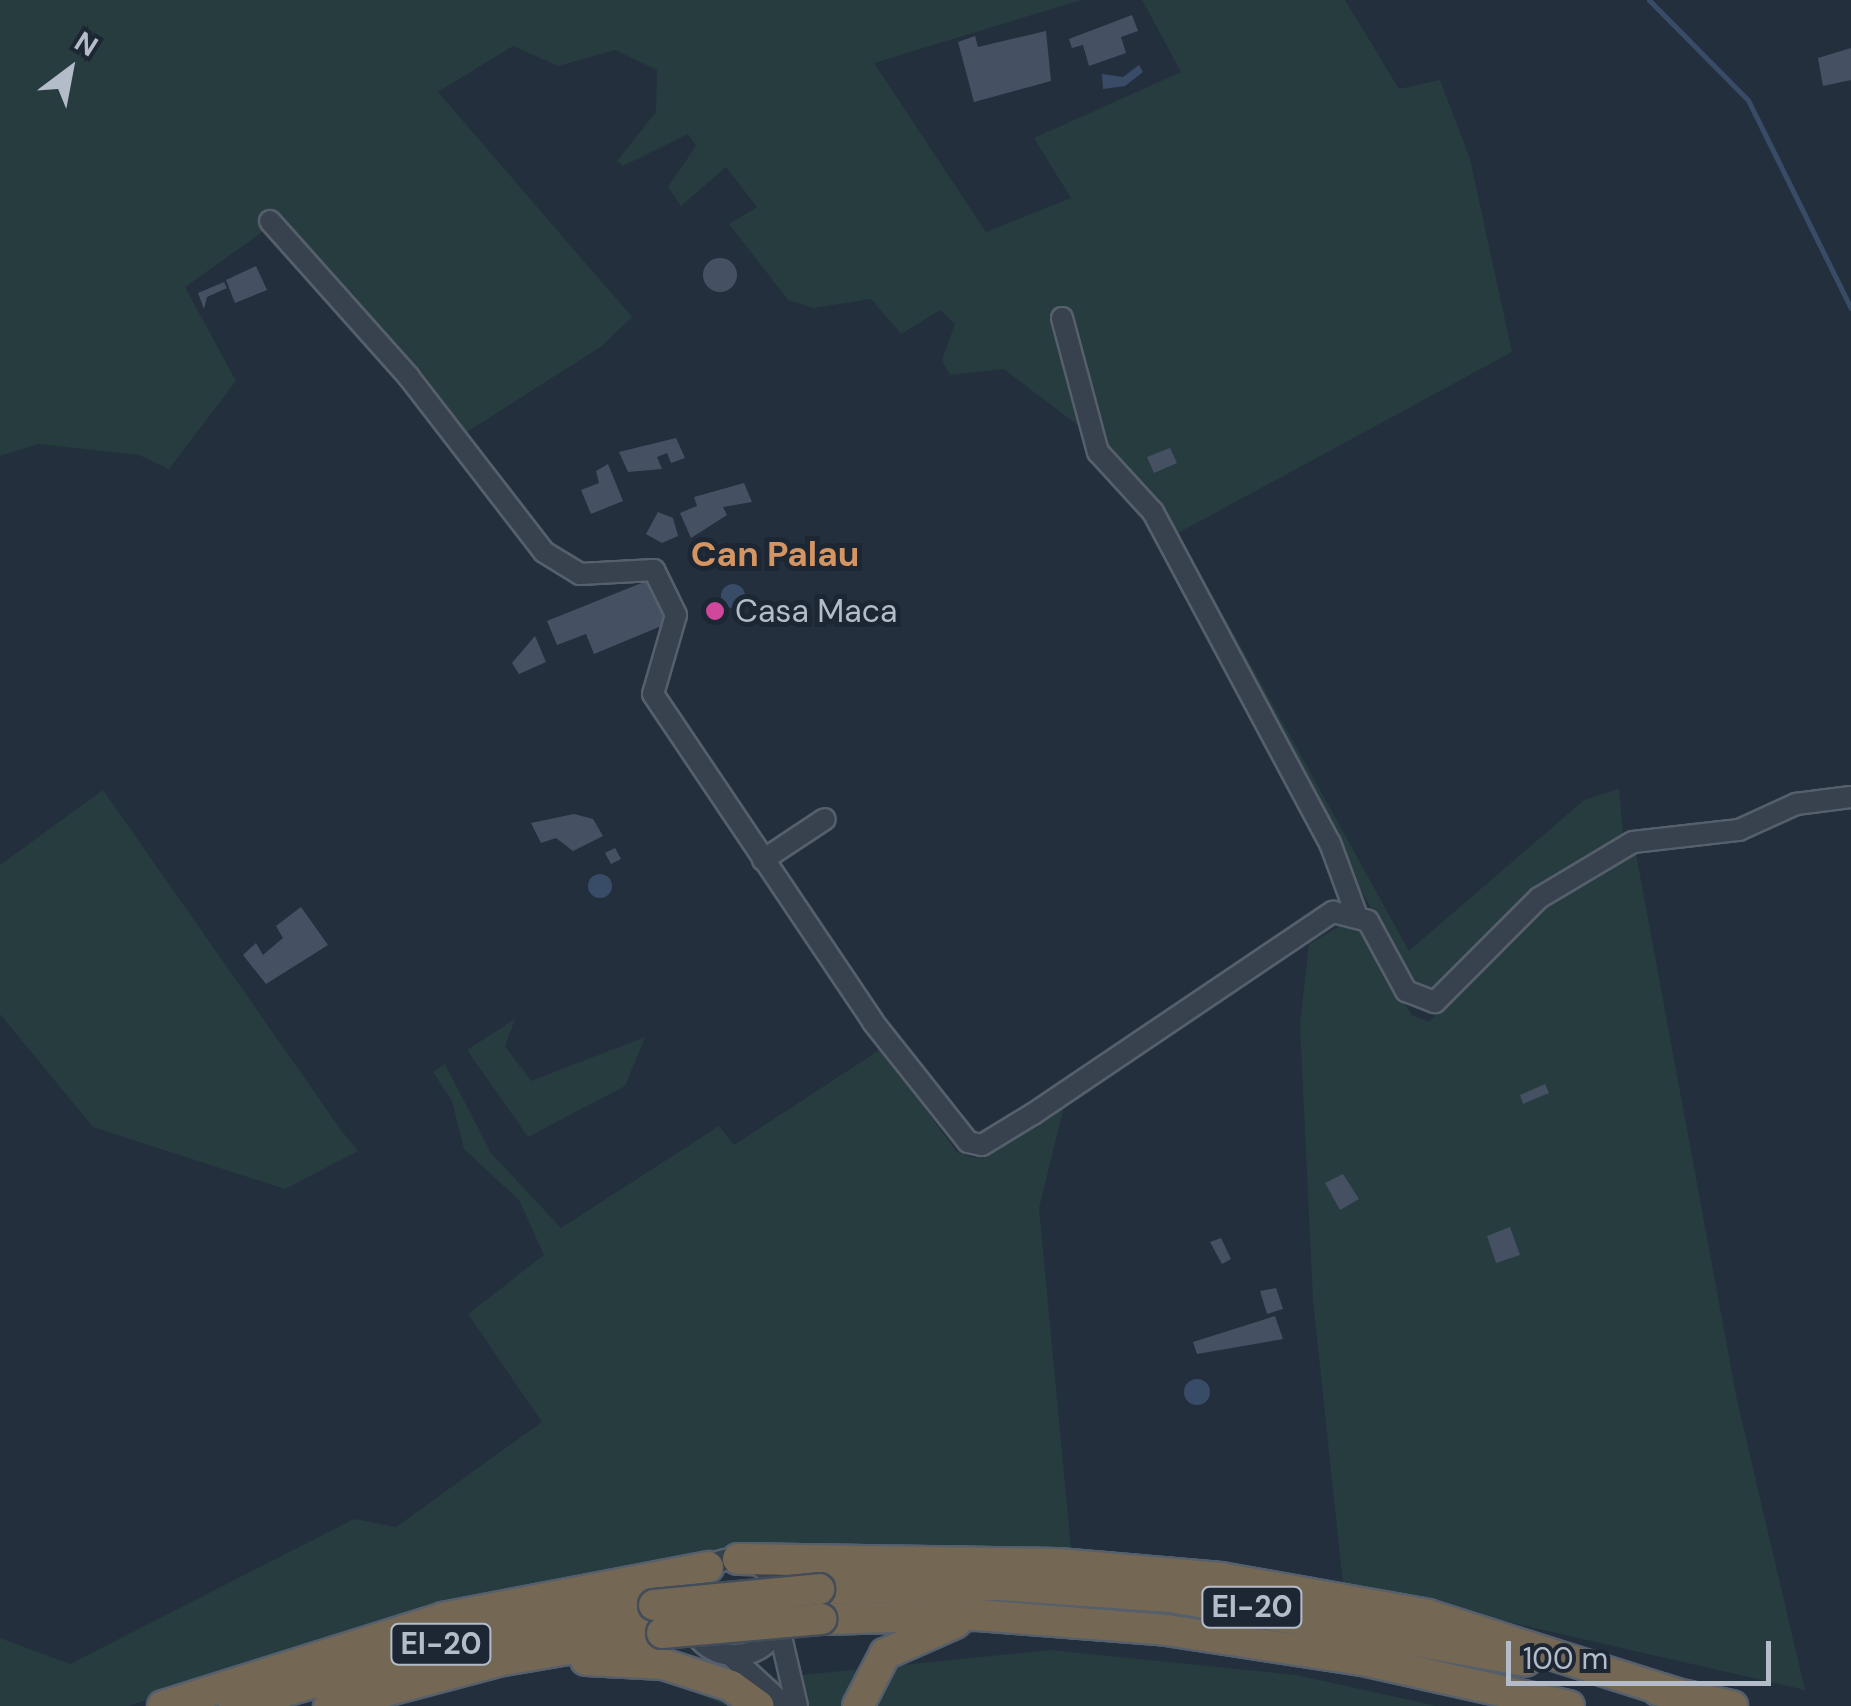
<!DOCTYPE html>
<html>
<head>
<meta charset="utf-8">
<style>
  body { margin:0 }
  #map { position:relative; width:1851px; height:1706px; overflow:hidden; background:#242f3e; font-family:"DM Sans",sans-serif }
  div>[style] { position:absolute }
  .green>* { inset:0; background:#263c3f }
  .water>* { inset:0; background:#394c67 }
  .round { border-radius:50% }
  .stream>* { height:5px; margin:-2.5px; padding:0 2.5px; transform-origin:2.5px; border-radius:2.5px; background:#394c67 }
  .building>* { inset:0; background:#455162 }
  .roads { filter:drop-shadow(2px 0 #565f6c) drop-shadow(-2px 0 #565f6c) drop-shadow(0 2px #565f6c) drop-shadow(0 -2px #565f6c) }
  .minor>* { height:20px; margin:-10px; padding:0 10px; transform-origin:10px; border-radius:10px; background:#38414e }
  .minor>.ring { margin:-10px; padding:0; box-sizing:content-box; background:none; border:20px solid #38414e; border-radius:50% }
  .highway>* { height:30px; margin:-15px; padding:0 15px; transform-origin:15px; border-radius:15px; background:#746855 }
  .bridges { filter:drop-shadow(2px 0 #434c59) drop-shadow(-2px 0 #434c59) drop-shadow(0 2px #434c59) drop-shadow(0 -2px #434c59) }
  .highway-bridge>* { height:30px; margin:-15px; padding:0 15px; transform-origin:15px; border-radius:15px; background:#746855 }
  .dots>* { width:28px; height:28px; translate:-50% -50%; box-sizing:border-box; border:5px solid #1d2633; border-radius:50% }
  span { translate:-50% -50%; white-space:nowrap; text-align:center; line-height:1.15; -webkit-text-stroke:10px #1d2633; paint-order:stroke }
  .shield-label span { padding:2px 8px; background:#1d2633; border:2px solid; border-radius:8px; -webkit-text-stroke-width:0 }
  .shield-label { font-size:30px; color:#b4bcc9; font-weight:700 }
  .poi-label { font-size:32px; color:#b4bcc9 }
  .left { translate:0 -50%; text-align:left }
  .neighbourhood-label { font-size:35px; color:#d59563; font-weight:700 }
  .north { position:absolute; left:20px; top:20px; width:100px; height:100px; -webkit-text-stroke:8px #1d2633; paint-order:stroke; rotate:32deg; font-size:28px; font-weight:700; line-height:40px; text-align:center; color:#b4bcc9 }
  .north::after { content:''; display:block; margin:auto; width:35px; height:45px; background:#b4bcc9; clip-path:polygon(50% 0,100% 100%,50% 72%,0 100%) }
  .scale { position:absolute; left:1506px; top:1641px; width:265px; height:45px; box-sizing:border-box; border:5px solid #b4bcc9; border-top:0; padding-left:12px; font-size:30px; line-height:35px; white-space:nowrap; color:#b4bcc9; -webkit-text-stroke:8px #1d2633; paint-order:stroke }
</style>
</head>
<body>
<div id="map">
  <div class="green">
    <div style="clip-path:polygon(0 0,1081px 0,874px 63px,986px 232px,1071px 198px,1034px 138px,1181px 72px,1142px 0,1345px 0,1399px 89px,1440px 80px,1470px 159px,1512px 352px,1178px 533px,1409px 951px,1584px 800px,1619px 789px,1623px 835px,1526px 898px,1428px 994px,1414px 989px,1171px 535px,1088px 433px,1004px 369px,950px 375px,942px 360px,955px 324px,940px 310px,901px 334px,871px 299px,813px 308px,788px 300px,729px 224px,757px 207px,726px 167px,681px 206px,668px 187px,696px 146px,688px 134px,623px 166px,617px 161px,656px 112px,657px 70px,615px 50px,558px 66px,513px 46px,438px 92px,632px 317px,602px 346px,462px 435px,282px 218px,185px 287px,236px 381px,169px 469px,139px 455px,39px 444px,0 456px)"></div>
    <div style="clip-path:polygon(103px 790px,341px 1130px,358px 1151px,285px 1189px,93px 1127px,0 1014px,0 865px)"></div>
    <div style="clip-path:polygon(1635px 848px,1737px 1400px,1805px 1690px,1343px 1584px,1313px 1300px,1300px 1025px,1309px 944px,1343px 924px,1358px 929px,1412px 1015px,1429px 1022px,1541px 906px)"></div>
    <div style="clip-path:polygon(515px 1019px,505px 1046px,531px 1081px,645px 1037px,625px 1086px,528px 1137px,467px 1050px)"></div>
    <div style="clip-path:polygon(881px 1049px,957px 1152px,974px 1158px,1065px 1103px,1039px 1208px,1071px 1548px,761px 1546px,689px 1554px,469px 1601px,127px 1706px,0 1706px,0 1638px,70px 1664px,354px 1519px,396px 1527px,542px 1422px,468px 1314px,544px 1255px,519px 1200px,464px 1149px,452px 1101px,433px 1072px,445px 1064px,491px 1153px,561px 1228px,719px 1126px,734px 1145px)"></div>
    <div style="clip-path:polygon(1050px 1650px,1296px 1675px,1437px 1706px,727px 1706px,682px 1687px)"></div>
  </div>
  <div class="water">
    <div style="clip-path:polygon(1139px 65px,1143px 72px,1125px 86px,1103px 89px,1102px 74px,1123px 77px)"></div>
    <div class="round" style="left:721px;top:584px;width:24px;height:24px"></div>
    <div class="round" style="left:588px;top:874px;width:24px;height:24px"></div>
    <div class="round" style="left:1184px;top:1379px;width:26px;height:26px"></div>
  </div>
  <div class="stream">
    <div style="left:1649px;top:0;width:141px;rotate:45.3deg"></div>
    <div style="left:1748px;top:100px;width:232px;rotate:63.7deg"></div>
  </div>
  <div class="building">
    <div style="clip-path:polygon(1132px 15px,1138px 31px,1121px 37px,1126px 53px,1089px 66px,1083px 45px,1072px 48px,1069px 39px)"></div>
    <div style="clip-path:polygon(1046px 31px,1051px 81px,974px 102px,958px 42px,975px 36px,978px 47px)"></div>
    <div style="clip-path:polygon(1851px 48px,1851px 80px,1823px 86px,1818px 58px)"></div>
    <div class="round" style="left:703px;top:258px;width:34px;height:34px"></div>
    <div style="clip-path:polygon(256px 266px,267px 290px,235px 303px,226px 280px)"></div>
    <div style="clip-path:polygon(224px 282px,227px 288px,207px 297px,204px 309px,198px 293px)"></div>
    <div style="clip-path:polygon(676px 438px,685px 458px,671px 463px,667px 453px,657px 457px,662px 469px,628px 472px,619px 452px)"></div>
    <div style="clip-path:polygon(1170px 448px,1177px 463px,1154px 473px,1147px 457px)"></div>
    <div style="clip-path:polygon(608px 464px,623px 501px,591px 514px,581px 490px,599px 483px,596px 471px)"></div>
    <div style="clip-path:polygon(744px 483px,752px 502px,723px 507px,727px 515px,691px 538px,680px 513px,697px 506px,694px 497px)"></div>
    <div style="clip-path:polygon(658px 512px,673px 518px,678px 536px,662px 543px,646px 534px)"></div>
    <div style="clip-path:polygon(649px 580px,671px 622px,594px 654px,586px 634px,557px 645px,547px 621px)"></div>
    <div style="clip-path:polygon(535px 636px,546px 662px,519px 674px,512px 663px)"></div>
    <div style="clip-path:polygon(574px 814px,593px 819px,603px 836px,573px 851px,556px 838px,541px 843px,531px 823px)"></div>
    <div style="clip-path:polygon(615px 848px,621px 859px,611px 864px,605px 853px)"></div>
    <div style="clip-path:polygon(301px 907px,328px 945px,266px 984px,243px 955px,256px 943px,263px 955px,283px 938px,276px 926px)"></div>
    <div style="clip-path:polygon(1545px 1084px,1549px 1093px,1523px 1104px,1520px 1095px)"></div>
    <div style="clip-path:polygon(1343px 1174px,1359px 1199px,1340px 1210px,1325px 1183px)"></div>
    <div style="clip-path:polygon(1510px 1227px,1520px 1255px,1496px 1263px,1487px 1236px)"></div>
    <div style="clip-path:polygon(1221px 1238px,1231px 1259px,1222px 1264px,1210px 1242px)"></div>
    <div style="clip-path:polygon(1276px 1288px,1283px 1309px,1267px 1314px,1260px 1291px)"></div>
    <div style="clip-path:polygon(1275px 1316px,1283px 1339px,1197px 1354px,1193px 1342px)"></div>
  </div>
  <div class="roads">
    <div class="minor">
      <div style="left:270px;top:221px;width:208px;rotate:48.3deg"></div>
      <div style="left:408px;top:376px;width:222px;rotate:52.3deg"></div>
      <div style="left:544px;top:552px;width:42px;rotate:31.4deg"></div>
      <div style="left:580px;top:574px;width:74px;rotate:-3.1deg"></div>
      <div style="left:654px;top:570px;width:50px;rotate:63.9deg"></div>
      <div style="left:676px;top:615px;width:82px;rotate:106.2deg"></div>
      <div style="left:653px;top:694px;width:395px;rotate:56.1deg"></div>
      <div style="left:873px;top:1022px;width:153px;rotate:51.6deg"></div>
      <div style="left:968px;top:1142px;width:14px;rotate:12deg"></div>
      <div style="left:982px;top:1145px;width:60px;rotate:-31.3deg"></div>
      <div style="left:1033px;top:1114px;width:362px;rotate:-34deg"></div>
      <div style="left:1333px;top:912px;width:36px;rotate:14deg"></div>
      <div style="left:1368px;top:921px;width:80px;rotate:61.5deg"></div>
      <div style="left:1406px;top:991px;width:31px;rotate:21deg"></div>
      <div style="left:1435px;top:1002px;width:147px;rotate:-45deg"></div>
      <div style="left:1539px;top:898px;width:109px;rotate:-30.8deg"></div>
      <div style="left:1633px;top:842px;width:107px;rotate:-6.5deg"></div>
      <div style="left:1739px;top:830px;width:63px;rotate:-24.5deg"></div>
      <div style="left:1796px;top:804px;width:55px;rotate:-7.3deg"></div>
      <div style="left:1062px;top:318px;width:139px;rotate:75deg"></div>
      <div style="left:1098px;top:452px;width:81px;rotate:47.5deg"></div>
      <div style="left:1153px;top:512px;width:375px;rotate:61.9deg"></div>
      <div style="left:1330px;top:843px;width:72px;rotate:69.8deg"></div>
      <div style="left:763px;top:860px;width:74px;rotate:-33.5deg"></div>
      <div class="ring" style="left:687px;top:1559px;width:76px;height:76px"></div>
      <div style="left:779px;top:1628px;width:80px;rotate:77deg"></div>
      <div style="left:730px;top:1655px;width:75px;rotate:42.8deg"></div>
    </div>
    <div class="highway">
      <div style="left:738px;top:1559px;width:321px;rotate:0.9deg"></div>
      <div style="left:1059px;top:1564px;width:163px;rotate:4.9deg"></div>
      <div style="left:1221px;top:1578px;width:210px;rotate:10.1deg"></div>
      <div style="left:1428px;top:1615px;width:261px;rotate:17.6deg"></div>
      <div style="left:819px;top:1589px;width:181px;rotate:-1.3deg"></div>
      <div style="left:1000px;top:1585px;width:171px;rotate:4deg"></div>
      <div style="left:1171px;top:1597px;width:360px;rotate:10.2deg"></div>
      <div style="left:821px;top:1619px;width:156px;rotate:-1.5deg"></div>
      <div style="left:977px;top:1615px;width:190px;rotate:4.5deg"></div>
      <div style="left:1166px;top:1630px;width:199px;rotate:8.7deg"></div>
      <div style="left:1363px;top:1660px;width:211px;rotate:12.6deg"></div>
      <div style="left:586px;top:1660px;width:77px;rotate:3deg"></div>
      <div style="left:663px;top:1664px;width:71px;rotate:17.9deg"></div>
      <div style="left:731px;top:1686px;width:34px;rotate:36deg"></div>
      <div style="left:1658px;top:1690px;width:76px;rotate:12.2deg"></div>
      <div style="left:163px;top:1706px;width:294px;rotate:-17.4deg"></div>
      <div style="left:443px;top:1618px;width:270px;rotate:-10.9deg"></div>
      <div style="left:234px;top:1706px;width:225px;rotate:-16.5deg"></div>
      <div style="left:450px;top:1642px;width:207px;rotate:-10.3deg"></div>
      <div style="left:329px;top:1706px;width:175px;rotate:-14.9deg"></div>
      <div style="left:498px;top:1661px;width:166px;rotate:-9.7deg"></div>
      <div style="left:858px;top:1706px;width:59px;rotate:-62.6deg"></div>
      <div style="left:885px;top:1654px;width:77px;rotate:-23.9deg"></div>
    </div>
  </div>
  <div class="bridges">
    <div class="highway-bridge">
      <div style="left:654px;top:1605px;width:166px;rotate:-5.5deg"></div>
      <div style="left:662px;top:1633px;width:160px;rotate:-5deg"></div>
    </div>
  </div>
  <div class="dots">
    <div style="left:715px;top:611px;background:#d1479c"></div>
  </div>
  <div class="shield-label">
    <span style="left:1252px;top:1607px">EI-20</span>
    <span style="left:441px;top:1644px">EI-20</span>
  </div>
  <div class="poi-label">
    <span class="left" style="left:735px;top:611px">Casa Maca</span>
  </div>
  <div class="neighbourhood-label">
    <span style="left:775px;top:554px">Can Palau</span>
  </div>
  <div class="north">N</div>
  <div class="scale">100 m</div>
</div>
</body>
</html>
